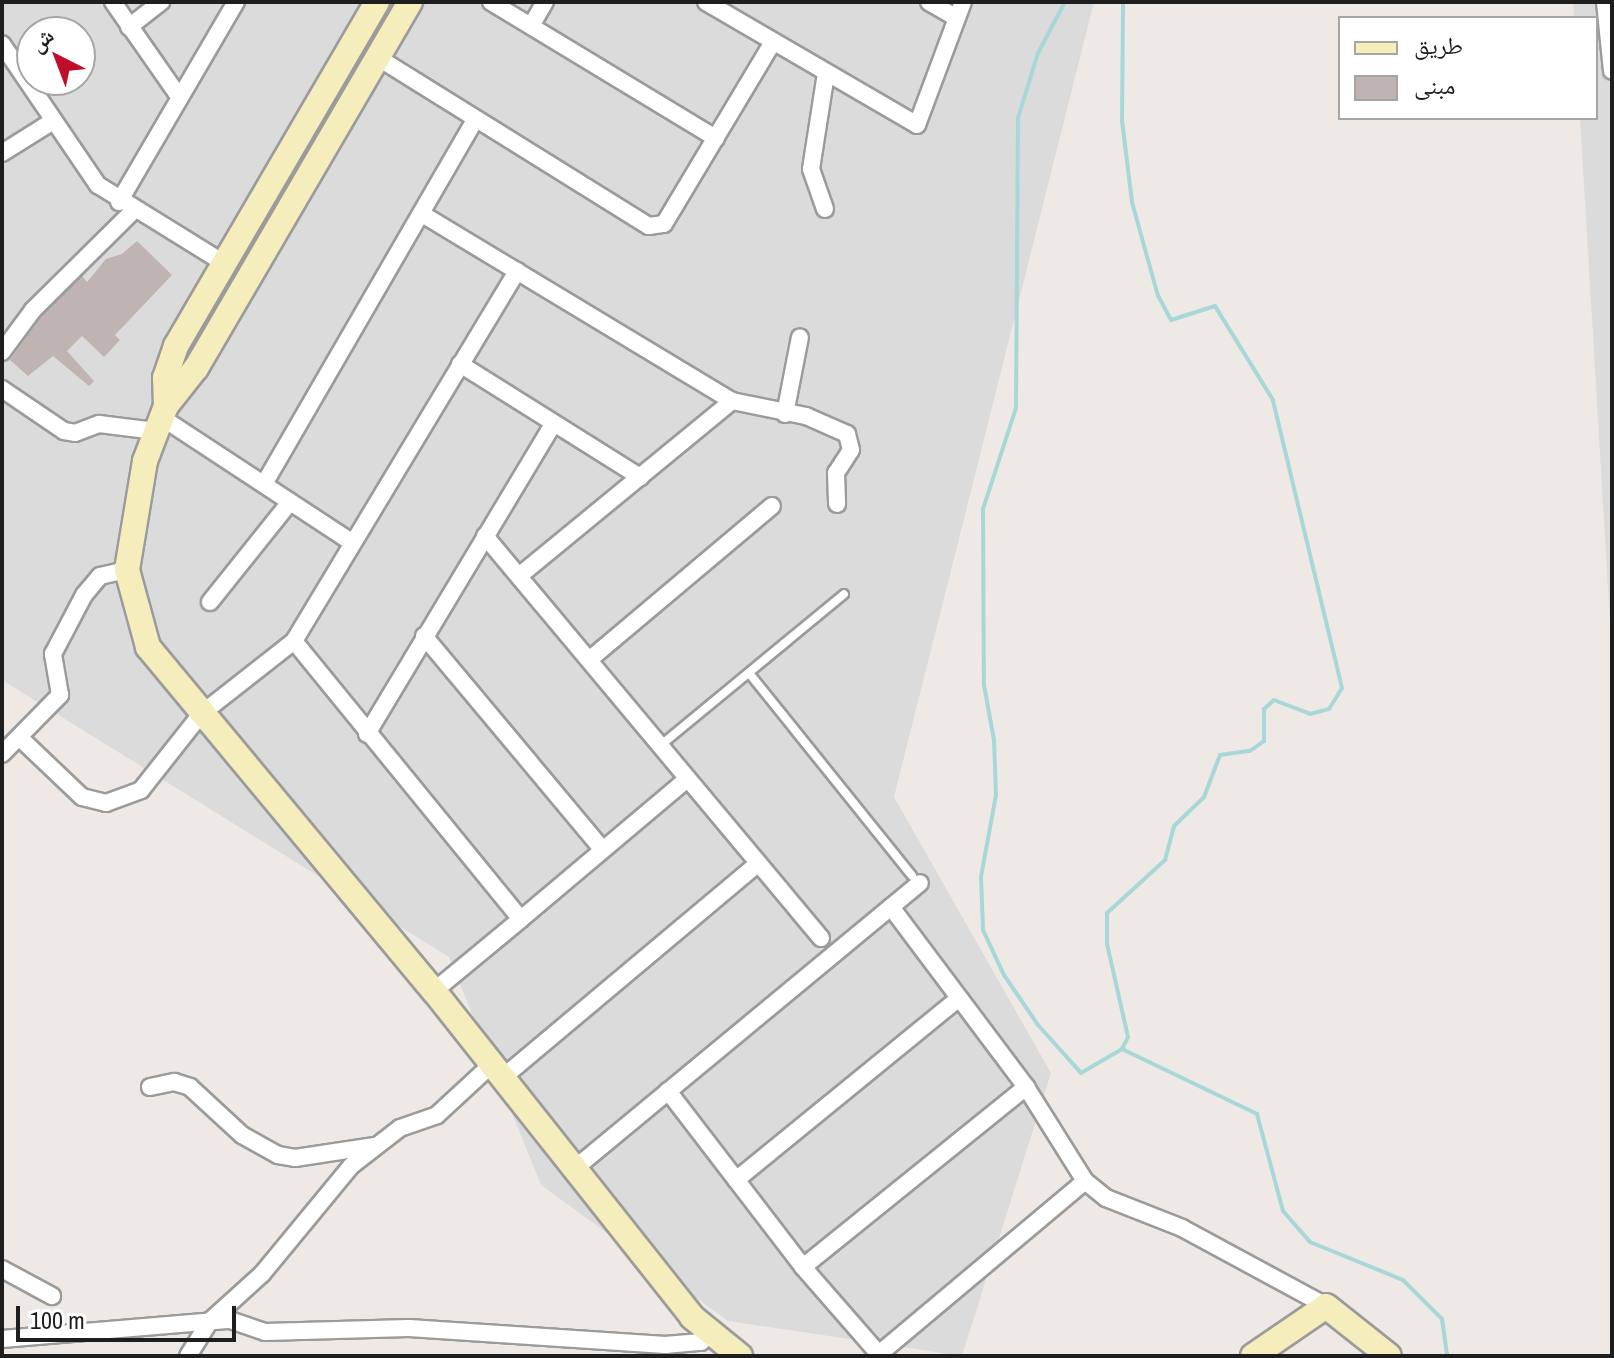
<!DOCTYPE html>
<html>
<head>
<meta charset="utf-8">
<style>
  body { margin:0 }
  #map { position:relative; width:1614px; height:1358px; overflow:hidden; background:#eee9e5; font-family:"Archivo Narrow","Noto Naskh Arabic",sans-serif }
  div>[style] { position:absolute }
  .residential>* { inset:0; background:#dcdbdb }
  .stream>* { height:4px; margin:-2px; padding:0 2px; transform-origin:2px; border-radius:2px; background:#a8d7d9 }
  .building>* { inset:0; background:#bfb4b1 }
  .roads { filter:drop-shadow(2px 0 #9b9b9b) drop-shadow(-2px 0 #9b9b9b) drop-shadow(0 2px #9b9b9b) drop-shadow(0 -2px #9b9b9b) }
  .lane>* { height:8px; margin:-4px; padding:0 4px; transform-origin:4px; border-radius:4px; background:#fff }
  .street>* { height:16px; margin:-8px; padding:0 8px; transform-origin:8px; border-radius:8px; background:#fff }
  .secondary>* { height:24px; margin:-12px; padding:0 12px; transform-origin:12px; border-radius:12px; background:#f5eebc }
  span { translate:-50% -50%; white-space:nowrap; text-align:center; line-height:1.15; -webkit-text-stroke:6px #fff; paint-order:stroke }
  .frame { position:absolute; inset:0; border:4px solid #1e1e1e; pointer-events:none }
  .legend { position:absolute; left:1338px; top:16px; width:260px; height:104px; box-sizing:border-box; background:#fff; border:2px solid #a5a5a5; margin:0; padding:10px 14px; list-style:none; font-size:24px; color:#1e1e1e }
  .legend li { display:flex; align-items:center; gap:16px; height:40px }
  .legend b { width:40px; border:2px solid #a5a5a5 }
  .north { position:absolute; left:16px; top:16px; width:80px; height:80px; box-sizing:border-box; background:#fff; border:2px solid #a5a5a5; border-radius:50%; rotate:318deg; font-size:22px; font-weight:700; line-height:32px; text-align:center; color:#1e1e1e }
  .north::after { content:''; display:block; margin:auto; width:28px; height:36px; background:#bf0d2c; clip-path:polygon(50% 0,100% 100%,50% 72%,0 100%) }
  .scale { position:absolute; left:16px; top:1306px; width:220px; height:36px; box-sizing:border-box; border:4px solid #1e1e1e; border-top:0; padding-left:10px; font-size:24px; line-height:28px; white-space:nowrap; color:#1e1e1e; -webkit-text-stroke:6px #fff; paint-order:stroke }
</style>
</head>
<body>
<div id="map">
  <div class="residential">
    <div style="clip-path:polygon(evenodd,2px 2px,1094px 2px,894px 797px,1051px 1073px,962px 1356px,728px 1321px,541px 1185px,449px 957px,2px 680px,2px 2px,32px 32px,80px 32px,80px 80px,32px 80px,32px 32px)"></div>
    <div style="clip-path:polygon(1573px 2px,1612px 2px,1612px 655px,1580px 118px,1596px 118px,1596px 18px,1574px 18px)"></div>
  </div>
  <div class="stream">
    <div style="left:1065px;top:2px;width:58px;rotate:117.9deg"></div>
    <div style="left:1038px;top:53px;width:68px;rotate:107.1deg"></div>
    <div style="left:1018px;top:118px;width:290px;rotate:90.4deg"></div>
    <div style="left:1016px;top:408px;width:106px;rotate:108.1deg"></div>
    <div style="left:983px;top:509px;width:176px;rotate:89.7deg"></div>
    <div style="left:984px;top:685px;width:56px;rotate:79.7deg"></div>
    <div style="left:994px;top:740px;width:55px;rotate:87.9deg"></div>
    <div style="left:996px;top:795px;width:83px;rotate:100.4deg"></div>
    <div style="left:981px;top:877px;width:53px;rotate:87.8deg"></div>
    <div style="left:983px;top:930px;width:50px;rotate:65deg"></div>
    <div style="left:1004px;top:975px;width:60px;rotate:55.8deg"></div>
    <div style="left:1038px;top:1025px;width:64px;rotate:48.1deg"></div>
    <div style="left:1081px;top:1073px;width:48px;rotate:-30.3deg"></div>
    <div style="left:1122px;top:1049px;width:150px;rotate:25.7deg"></div>
    <div style="left:1257px;top:1114px;width:100px;rotate:75deg"></div>
    <div style="left:1283px;top:1211px;width:41px;rotate:48.9deg"></div>
    <div style="left:1310px;top:1242px;width:100px;rotate:22.2deg"></div>
    <div style="left:1403px;top:1280px;width:55px;rotate:45deg"></div>
    <div style="left:1442px;top:1319px;width:37px;rotate:82deg"></div>
    <div style="left:1122px;top:1049px;width:13px;rotate:-63deg"></div>
    <div style="left:1128px;top:1037px;width:95px;rotate:-102.7deg"></div>
    <div style="left:1107px;top:944px;width:31px;rotate:-90deg"></div>
    <div style="left:1107px;top:913px;width:79px;rotate:-42.4deg"></div>
    <div style="left:1165px;top:860px;width:35px;rotate:-75deg"></div>
    <div style="left:1174px;top:826px;width:42px;rotate:-44deg"></div>
    <div style="left:1204px;top:797px;width:45px;rotate:-69.1deg"></div>
    <div style="left:1220px;top:755px;width:30px;rotate:-8deg"></div>
    <div style="left:1250px;top:751px;width:17px;rotate:-36deg"></div>
    <div style="left:1264px;top:741px;width:32px;rotate:-90deg"></div>
    <div style="left:1264px;top:709px;width:13px;rotate:-42deg"></div>
    <div style="left:1274px;top:700px;width:39px;rotate:21deg"></div>
    <div style="left:1310px;top:714px;width:20px;rotate:-15deg"></div>
    <div style="left:1329px;top:709px;width:25px;rotate:-58deg"></div>
    <div style="left:1342px;top:688px;width:296px;rotate:-103.5deg"></div>
    <div style="left:1273px;top:400px;width:110px;rotate:-121.7deg"></div>
    <div style="left:1215px;top:306px;width:46px;rotate:162.3deg"></div>
    <div style="left:1171px;top:320px;width:27px;rotate:-118deg"></div>
    <div style="left:1158px;top:296px;width:98px;rotate:-105.5deg"></div>
    <div style="left:1132px;top:202px;width:82px;rotate:-97deg"></div>
    <div style="left:1122px;top:121px;width:119px;rotate:-89.5deg"></div>
  </div>
  <div class="building">
    <div style="clip-path:polygon(137px 241px,172px 275px,115px 335px,120px 340px,104px 357px,82px 336px,67px 351px,94px 381px,89px 386px,53px 356px,28px 376px,10px 360px,41px 317px,82px 276px,87px 282px,106px 259px,122px 254px)"></div>
  </div>
  <div class="roads">
    <div class="lane">
      <div style="left:749px;top:673px;width:260px;rotate:51.2deg"></div>
      <div style="left:661px;top:745px;width:237px;rotate:-39.5deg"></div>
    </div>
    <div class="street">
      <div style="left:113px;top:2px;width:117px;rotate:55.1deg"></div>
      <div style="left:491px;top:2px;width:263px;rotate:31.2deg"></div>
      <div style="left:706px;top:2px;width:244px;rotate:30.2deg"></div>
      <div style="left:917px;top:125px;width:131px;rotate:-69.5deg"></div>
      <div style="left:929px;top:2px;width:32px;rotate:30deg"></div>
      <div style="left:1605px;top:2px;width:69px;rotate:84.2deg"></div>
      <div style="left:531px;top:26px;width:28px;rotate:-60deg"></div>
      <div style="left:129px;top:27px;width:41px;rotate:-38deg"></div>
      <div style="left:2px;top:44px;width:171px;rotate:55.8deg"></div>
      <div style="left:98px;top:185px;width:148px;rotate:31.8deg"></div>
      <div style="left:377px;top:57px;width:320px;rotate:31.9deg"></div>
      <div style="left:649px;top:226px;width:15px;rotate:-8deg"></div>
      <div style="left:664px;top:224px;width:212px;rotate:-59.1deg"></div>
      <div style="left:2px;top:153px;width:60px;rotate:-32.1deg"></div>
      <div style="left:119px;top:202px;width:232px;rotate:-59.7deg"></div>
      <div style="left:825px;top:209px;width:42px;rotate:-109.3deg"></div>
      <div style="left:811px;top:169px;width:97px;rotate:-81.1deg"></div>
      <div style="left:422px;top:214px;width:362px;rotate:31.1deg"></div>
      <div style="left:732px;top:401px;width:76px;rotate:11.5deg"></div>
      <div style="left:806px;top:416px;width:45px;rotate:23.7deg"></div>
      <div style="left:847px;top:434px;width:16px;rotate:76deg"></div>
      <div style="left:851px;top:450px;width:27px;rotate:123deg"></div>
      <div style="left:836px;top:473px;width:31px;rotate:88deg"></div>
      <div style="left:2px;top:352px;width:52px;rotate:-53.6deg"></div>
      <div style="left:33px;top:310px;width:142px;rotate:-44.7deg"></div>
      <div style="left:460px;top:364px;width:213px;rotate:32.1deg"></div>
      <div style="left:2px;top:389px;width:75px;rotate:34.1deg"></div>
      <div style="left:64px;top:431px;width:11px;rotate:10deg"></div>
      <div style="left:75px;top:433px;width:26px;rotate:-21deg"></div>
      <div style="left:99px;top:424px;width:57px;rotate:7deg"></div>
      <div style="left:785px;top:414px;width:78px;rotate:-79deg"></div>
      <div style="left:161px;top:417px;width:227px;rotate:33.3deg"></div>
      <div style="left:264px;top:484px;width:421px;rotate:-59.9deg"></div>
      <div style="left:485px;top:536px;width:524px;rotate:50.11deg"></div>
      <div style="left:519px;top:576px;width:276px;rotate:-39.4deg"></div>
      <div style="left:210px;top:602px;width:128px;rotate:-51.3deg"></div>
      <div style="left:424px;top:636px;width:278px;rotate:50.1deg"></div>
      <div style="left:294px;top:641px;width:359px;rotate:50.8deg"></div>
      <div style="left:521px;top:919px;width:217px;rotate:-40.1deg"></div>
      <div style="left:589px;top:660px;width:239px;rotate:-40.1deg"></div>
      <div style="left:367px;top:734px;width:362px;rotate:-59deg"></div>
      <div style="left:19px;top:737px;width:87px;rotate:43.6deg"></div>
      <div style="left:82px;top:797px;width:25px;rotate:14deg"></div>
      <div style="left:106px;top:803px;width:37px;rotate:-20deg"></div>
      <div style="left:141px;top:790px;width:97px;rotate:-51.7deg"></div>
      <div style="left:201px;top:714px;width:118px;rotate:-38.1deg"></div>
      <div style="left:294px;top:641px;width:432px;rotate:-58.9deg"></div>
      <div style="left:2px;top:754px;width:83px;rotate:-45.5deg"></div>
      <div style="left:60px;top:695px;width:42px;rotate:-99.7deg"></div>
      <div style="left:53px;top:654px;width:67px;rotate:-62.3deg"></div>
      <div style="left:84px;top:595px;width:25px;rotate:-50deg"></div>
      <div style="left:100px;top:576px;width:28px;rotate:-13deg"></div>
      <div style="left:891px;top:907px;width:225px;rotate:53.1deg"></div>
      <div style="left:434px;top:991px;width:113px;rotate:-39.6deg"></div>
      <div style="left:501px;top:1079px;width:336px;rotate:-40deg"></div>
      <div style="left:150px;top:1087px;width:25px;rotate:-12deg"></div>
      <div style="left:174px;top:1082px;width:17px;rotate:17deg"></div>
      <div style="left:190px;top:1087px;width:71px;rotate:42.7deg"></div>
      <div style="left:242px;top:1135px;width:41px;rotate:29.1deg"></div>
      <div style="left:278px;top:1155px;width:17px;rotate:10deg"></div>
      <div style="left:295px;top:1158px;width:79px;rotate:-8.7deg"></div>
      <div style="left:668px;top:1091px;width:222px;rotate:52.5deg"></div>
      <div style="left:803px;top:1267px;width:116px;rotate:48.9deg"></div>
      <div style="left:879px;top:1354px;width:269px;rotate:-40deg"></div>
      <div style="left:573px;top:1170px;width:450px;rotate:-39.6deg"></div>
      <div style="left:736px;top:1180px;width:285px;rotate:-39.2deg"></div>
      <div style="left:803px;top:1267px;width:287px;rotate:-38.9deg"></div>
      <div style="left:1026px;top:1087px;width:111px;rotate:57.9deg"></div>
      <div style="left:1085px;top:1181px;width:27px;rotate:39deg"></div>
      <div style="left:1106px;top:1198px;width:82px;rotate:21.5deg"></div>
      <div style="left:1182px;top:1228px;width:164px;rotate:28.4deg"></div>
      <div style="left:2px;top:1269px;width:57px;rotate:28.4deg"></div>
      <div style="left:2px;top:1339px;width:229px;rotate:-4.8deg"></div>
      <div style="left:230px;top:1320px;width:37px;rotate:19deg"></div>
      <div style="left:265px;top:1332px;width:144px;rotate:-1.6deg"></div>
      <div style="left:409px;top:1328px;width:257px;rotate:3.8deg"></div>
      <div style="left:665px;top:1345px;width:36px;rotate:-5deg"></div>
      <div style="left:701px;top:1342px;width:13px;rotate:-45deg"></div>
      <div style="left:188px;top:1356px;width:40px;rotate:-58deg"></div>
      <div style="left:209px;top:1322px;width:72px;rotate:-42.2deg"></div>
      <div style="left:262px;top:1274px;width:140px;rotate:-50.5deg"></div>
      <div style="left:351px;top:1166px;width:62px;rotate:-37.8deg"></div>
      <div style="left:400px;top:1128px;width:39px;rotate:-19deg"></div>
      <div style="left:437px;top:1115px;width:74px;rotate:-42.8deg"></div>
    </div>
    <div class="secondary">
      <div style="left:410px;top:2px;width:424px;rotate:120.3deg"></div>
      <div style="left:196px;top:368px;width:48px;rotate:128.3deg"></div>
      <div style="left:166px;top:406px;width:59px;rotate:110.9deg"></div>
      <div style="left:145px;top:461px;width:110px;rotate:99.4deg"></div>
      <div style="left:127px;top:570px;width:80px;rotate:74.7deg"></div>
      <div style="left:148px;top:647px;width:447px;rotate:50.3deg"></div>
      <div style="left:434px;top:991px;width:416px;rotate:51.6deg"></div>
      <div style="left:692px;top:1317px;width:62px;rotate:39.1deg"></div>
      <div style="left:166px;top:406px;width:28px;rotate:-92deg"></div>
      <div style="left:165px;top:378px;width:34px;rotate:-71deg"></div>
      <div style="left:176px;top:346px;width:398px;rotate:-59.7deg"></div>
      <div style="left:1253px;top:1356px;width:88px;rotate:-34.4deg"></div>
      <div style="left:1326px;top:1306px;width:80px;rotate:38.4deg"></div>
    </div>
  </div>
  <div class="frame"></div>
  <ul class="legend">
  <li><b style="height:10px;background:#f5eebc"></b>طريق</li>
  <li><b style="height:22px;background:#bfb4b1"></b>مبنى</li>
  </ul>
  <div class="north">ش</div>
  <div class="scale">100 m</div>
</div>
</body>
</html>
